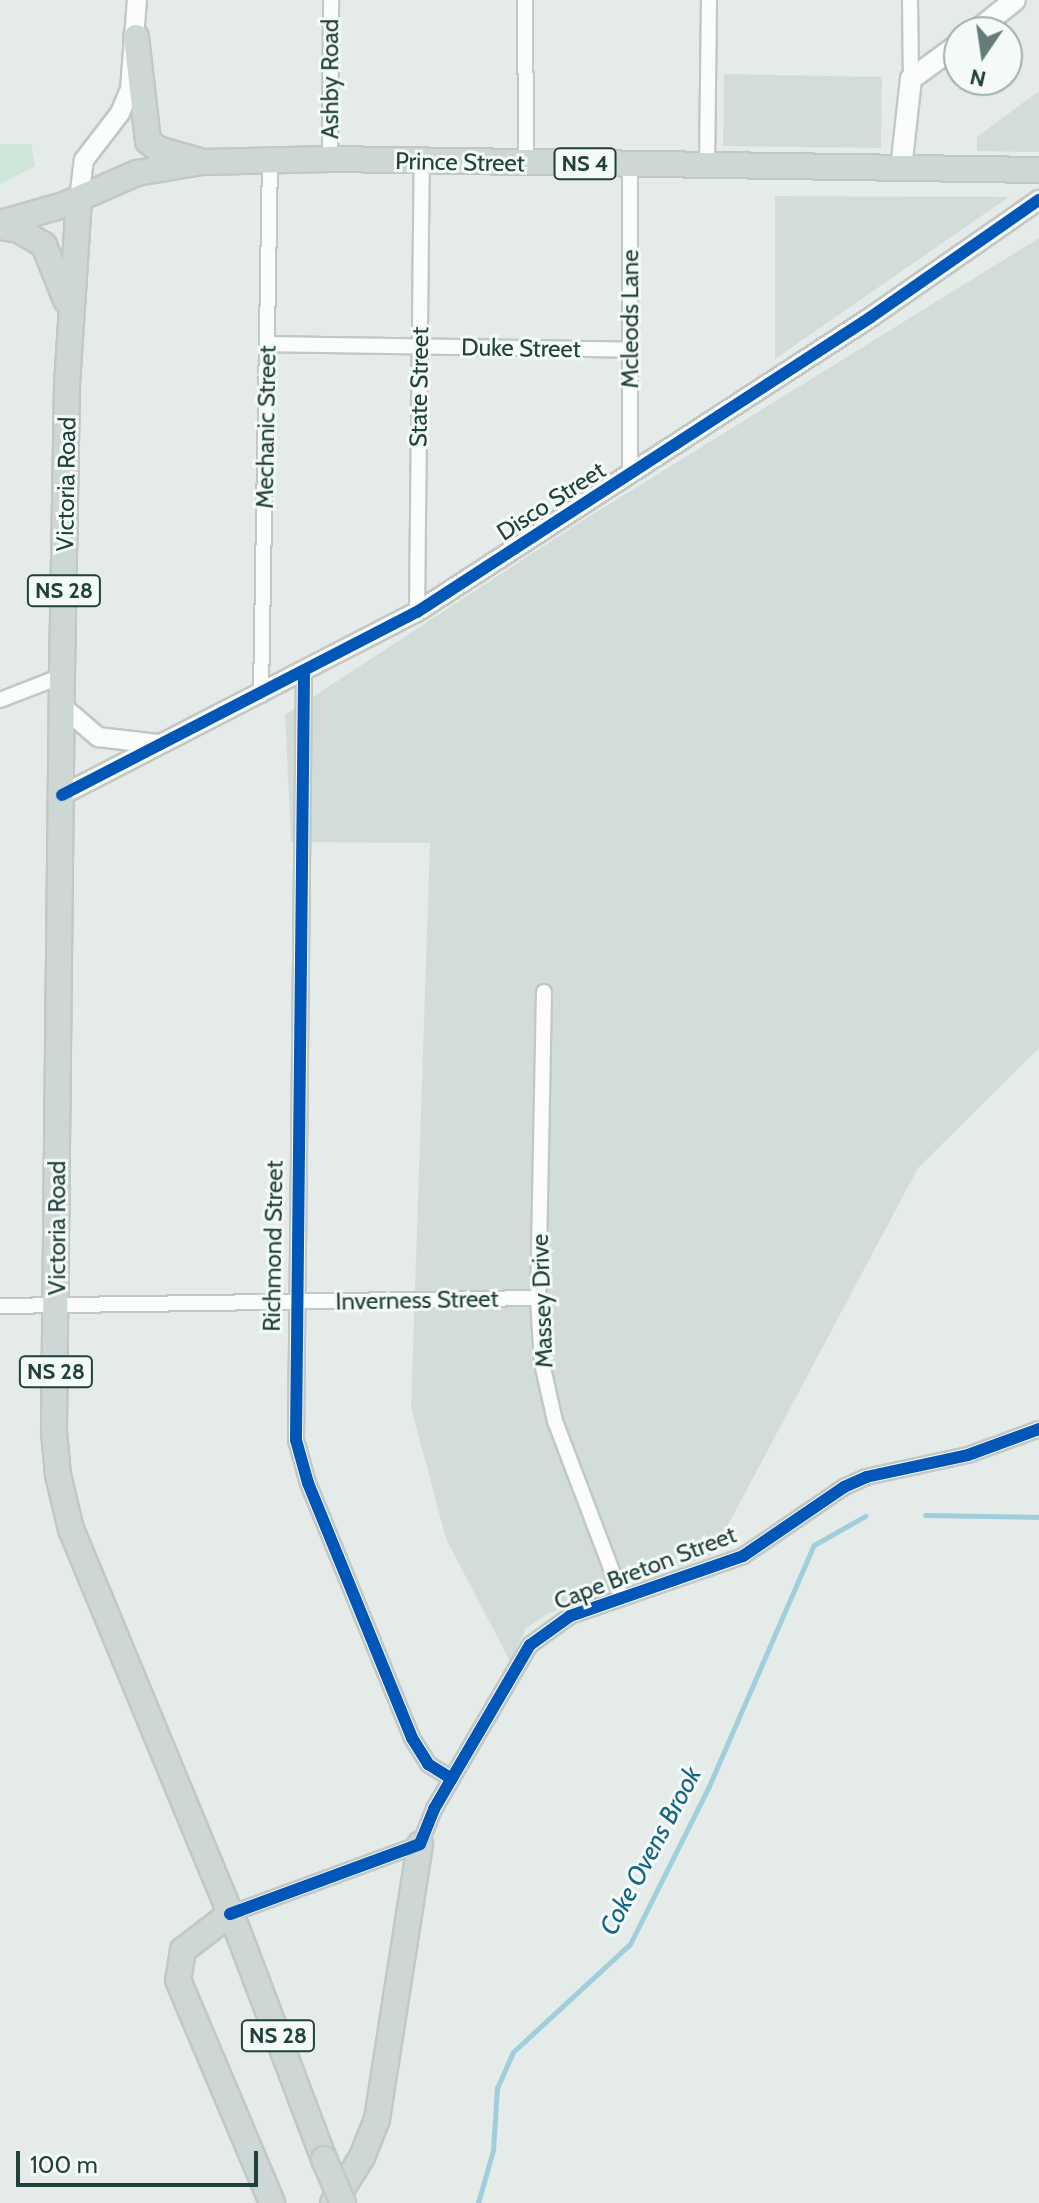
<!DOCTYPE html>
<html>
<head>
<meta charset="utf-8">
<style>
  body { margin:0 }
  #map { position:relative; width:1039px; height:2203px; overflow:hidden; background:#e5ebe9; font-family:Cabin,sans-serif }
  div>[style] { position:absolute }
  .built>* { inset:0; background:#d2ddd9 }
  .green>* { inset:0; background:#cde6d7 }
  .stream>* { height:5px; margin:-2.5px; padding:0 2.5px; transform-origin:2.5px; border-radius:2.5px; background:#a1cedd }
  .roads { filter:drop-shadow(2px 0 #c2c8c6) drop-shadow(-2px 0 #c2c8c6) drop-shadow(0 2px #c2c8c6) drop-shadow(0 -2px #c2c8c6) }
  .minor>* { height:14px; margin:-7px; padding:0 7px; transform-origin:7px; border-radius:7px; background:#fbfcfc }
  .tertiary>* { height:18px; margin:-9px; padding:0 9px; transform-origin:9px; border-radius:9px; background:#fbfcfc }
  .secondary>* { height:20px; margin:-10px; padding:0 10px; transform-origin:10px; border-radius:10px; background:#fbfcfc }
  .primary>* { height:24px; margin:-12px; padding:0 12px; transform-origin:12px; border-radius:12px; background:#cdd7d5 }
  .bridges { filter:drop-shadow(2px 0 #c0cac8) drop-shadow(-2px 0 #c0cac8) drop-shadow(0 2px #c0cac8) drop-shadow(0 -2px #c0cac8) }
  .primary-bridge>* { height:24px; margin:-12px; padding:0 12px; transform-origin:12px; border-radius:12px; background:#cdd7d5 }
  .cycleway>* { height:12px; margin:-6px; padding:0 6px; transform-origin:6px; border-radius:6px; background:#0057b8 }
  span { translate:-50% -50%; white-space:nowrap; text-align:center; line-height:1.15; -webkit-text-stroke:6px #f3faf7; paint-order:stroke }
  .shield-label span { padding:2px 6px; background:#f3faf7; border:2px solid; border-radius:6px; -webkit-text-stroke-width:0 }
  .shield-label { font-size:22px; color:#20403b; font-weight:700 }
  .street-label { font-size:24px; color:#20403b }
  .water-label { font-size:26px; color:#146483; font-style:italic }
  .north { position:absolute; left:943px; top:16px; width:80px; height:80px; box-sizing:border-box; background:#f3faf7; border:2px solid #9fb0ac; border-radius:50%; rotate:193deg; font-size:22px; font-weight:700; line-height:32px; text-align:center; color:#20403b }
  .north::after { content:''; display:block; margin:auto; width:28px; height:36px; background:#657c78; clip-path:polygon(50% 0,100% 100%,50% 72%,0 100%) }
  .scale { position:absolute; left:16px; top:2151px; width:242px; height:36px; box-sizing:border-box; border:4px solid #20403b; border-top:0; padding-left:10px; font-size:24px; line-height:28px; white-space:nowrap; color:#20403b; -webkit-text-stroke:6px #f3faf7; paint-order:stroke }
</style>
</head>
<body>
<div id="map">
  <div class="built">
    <div style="clip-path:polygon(724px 74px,882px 77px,881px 148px,723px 146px)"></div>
    <div style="clip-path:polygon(1039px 91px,1039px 152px,977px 151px,977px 137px)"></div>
    <div style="clip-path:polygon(775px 196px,1009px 197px,775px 359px)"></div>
    <div style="clip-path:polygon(1039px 238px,1039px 1048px,918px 1168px,712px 1555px,547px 1614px,526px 1628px,510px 1661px,446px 1539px,411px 1407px,430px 843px,291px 842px,285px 715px,582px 521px)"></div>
  </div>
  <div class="green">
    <div style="clip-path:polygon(0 144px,31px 144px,35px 166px,0 184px)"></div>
  </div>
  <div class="stream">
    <div style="left:925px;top:1515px;width:114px;rotate:1deg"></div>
    <div style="left:478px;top:2203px;width:55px;rotate:-74.2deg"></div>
    <div style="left:493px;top:2150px;width:62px;rotate:-86.3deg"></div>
    <div style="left:497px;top:2088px;width:39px;rotate:-66deg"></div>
    <div style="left:513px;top:2052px;width:159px;rotate:-42.7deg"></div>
    <div style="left:630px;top:1944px;width:177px;rotate:-63.4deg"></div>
    <div style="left:709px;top:1786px;width:263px;rotate:-66.5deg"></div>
    <div style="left:814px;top:1545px;width:59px;rotate:-29.6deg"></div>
  </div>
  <div class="roads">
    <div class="minor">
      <div style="left:525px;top:0;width:163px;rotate:89.6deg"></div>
      <div style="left:910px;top:0;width:79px;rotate:89.3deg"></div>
      <div style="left:330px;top:159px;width:159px;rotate:-89.6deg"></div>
      <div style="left:707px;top:165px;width:165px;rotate:-89.3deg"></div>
      <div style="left:267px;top:344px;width:363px;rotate:0.9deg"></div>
      <div style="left:630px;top:475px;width:311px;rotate:-90deg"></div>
      <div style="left:417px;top:612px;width:450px;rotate:-89.4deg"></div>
      <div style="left:304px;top:674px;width:766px;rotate:90.6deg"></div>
      <div style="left:296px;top:1440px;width:45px;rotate:74.4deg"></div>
      <div style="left:308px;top:1483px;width:275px;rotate:67.8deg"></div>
      <div style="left:412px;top:1738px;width:31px;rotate:58deg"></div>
      <div style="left:428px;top:1764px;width:28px;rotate:32deg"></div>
      <div style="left:261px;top:695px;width:536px;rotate:-89.04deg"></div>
      <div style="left:0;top:700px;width:66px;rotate:-21.2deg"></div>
      <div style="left:544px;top:992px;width:306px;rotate:91.1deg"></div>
      <div style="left:538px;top:1298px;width:65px;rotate:86.5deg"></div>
      <div style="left:542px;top:1363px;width:59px;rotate:77.4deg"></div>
      <div style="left:555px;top:1421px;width:188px;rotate:69.2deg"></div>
      <div style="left:0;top:1306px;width:538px;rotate:-0.85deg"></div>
      <div style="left:230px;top:1914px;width:202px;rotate:-20.2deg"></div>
      <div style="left:420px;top:1844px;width:38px;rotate:-68deg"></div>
      <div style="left:434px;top:1809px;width:190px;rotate:-59.7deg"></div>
      <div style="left:530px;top:1645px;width:49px;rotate:-35.9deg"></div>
      <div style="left:570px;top:1616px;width:183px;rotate:-19.1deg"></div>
      <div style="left:743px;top:1556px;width:122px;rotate:-34.3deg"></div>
      <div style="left:844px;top:1487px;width:24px;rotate:-24deg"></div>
      <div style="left:866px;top:1477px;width:104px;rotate:-12.2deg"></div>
      <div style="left:968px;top:1455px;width:76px;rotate:-20.1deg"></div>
    </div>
    <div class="tertiary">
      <div style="left:79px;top:199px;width:39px;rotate:-83deg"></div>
      <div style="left:84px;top:160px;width:59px;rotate:-52.5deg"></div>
      <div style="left:120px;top:113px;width:25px;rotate:-67deg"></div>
      <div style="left:130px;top:90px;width:90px;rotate:-85.6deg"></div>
      <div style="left:62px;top:706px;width:48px;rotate:40.7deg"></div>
      <div style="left:98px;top:737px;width:60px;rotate:6.7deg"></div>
      <div style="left:62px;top:795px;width:399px;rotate:-27.3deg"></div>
      <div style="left:417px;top:612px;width:541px;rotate:-33.01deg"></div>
      <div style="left:871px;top:317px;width:205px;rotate:-34.9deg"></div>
    </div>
    <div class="secondary">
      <div style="left:975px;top:32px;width:51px;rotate:-38.7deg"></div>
      <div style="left:901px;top:169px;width:91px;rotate:-83.7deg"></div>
      <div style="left:911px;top:79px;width:59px;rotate:-36.1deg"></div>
    </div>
    <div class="primary">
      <div style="left:136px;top:37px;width:105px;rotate:83.4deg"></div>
      <div style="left:148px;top:141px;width:13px;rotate:39deg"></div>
      <div style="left:158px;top:149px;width:40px;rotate:16deg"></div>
      <div style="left:79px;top:199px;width:188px;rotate:93.7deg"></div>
      <div style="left:67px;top:387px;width:289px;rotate:91deg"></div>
      <div style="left:62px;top:676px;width:756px;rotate:90.61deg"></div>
      <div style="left:54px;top:1432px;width:43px;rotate:84.7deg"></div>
      <div style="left:58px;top:1475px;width:56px;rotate:76.5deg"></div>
      <div style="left:71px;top:1529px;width:433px;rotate:67.5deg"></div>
      <div style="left:237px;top:1929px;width:246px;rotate:69.3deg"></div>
      <div style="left:0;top:223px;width:66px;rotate:-15.7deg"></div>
      <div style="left:64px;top:205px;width:80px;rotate:-23.7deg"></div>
      <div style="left:137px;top:173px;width:66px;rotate:-9.6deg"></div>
      <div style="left:202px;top:162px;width:128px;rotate:-1.3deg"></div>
      <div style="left:330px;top:159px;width:709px;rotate:0.89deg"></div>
      <div style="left:0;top:227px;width:19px;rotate:9deg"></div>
      <div style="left:19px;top:230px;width:29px;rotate:31deg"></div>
      <div style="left:44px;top:245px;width:59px;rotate:68.2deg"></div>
      <div style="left:230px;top:1914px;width:59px;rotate:142.5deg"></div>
      <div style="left:183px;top:1950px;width:30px;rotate:99deg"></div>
      <div style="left:178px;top:1980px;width:242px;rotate:67.1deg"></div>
      <div style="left:333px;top:2203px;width:54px;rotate:-57.8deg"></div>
      <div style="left:362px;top:2157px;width:41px;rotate:-68.5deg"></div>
      <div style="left:377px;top:2119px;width:278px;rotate:-81.1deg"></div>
    </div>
  </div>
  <div class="bridges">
    <div class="primary-bridge">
      <div style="left:324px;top:2159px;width:48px;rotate:66.6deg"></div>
    </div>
  </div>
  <div class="cycleway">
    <div style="left:304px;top:674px;width:766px;rotate:90.6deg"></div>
    <div style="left:296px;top:1440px;width:45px;rotate:74.4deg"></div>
    <div style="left:308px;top:1483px;width:275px;rotate:67.8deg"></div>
    <div style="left:412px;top:1738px;width:31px;rotate:58deg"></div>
    <div style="left:428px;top:1764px;width:28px;rotate:32deg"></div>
    <div style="left:62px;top:795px;width:399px;rotate:-27.3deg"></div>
    <div style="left:417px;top:612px;width:541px;rotate:-33.01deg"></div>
    <div style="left:871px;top:317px;width:205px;rotate:-34.9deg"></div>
    <div style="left:230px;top:1914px;width:202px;rotate:-20.2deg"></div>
    <div style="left:420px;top:1844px;width:38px;rotate:-68deg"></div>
    <div style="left:434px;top:1809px;width:190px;rotate:-59.7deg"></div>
    <div style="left:530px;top:1645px;width:49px;rotate:-35.9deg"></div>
    <div style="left:570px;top:1616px;width:183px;rotate:-19.1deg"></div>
    <div style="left:743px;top:1556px;width:122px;rotate:-34.3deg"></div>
    <div style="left:844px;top:1487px;width:24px;rotate:-24deg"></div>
    <div style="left:866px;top:1477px;width:104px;rotate:-12.2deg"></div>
    <div style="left:968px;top:1455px;width:76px;rotate:-20.1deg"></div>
  </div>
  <div class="shield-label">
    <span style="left:585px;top:164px">NS 4</span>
    <span style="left:64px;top:591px">NS 28</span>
    <span style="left:56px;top:1372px">NS 28</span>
    <span style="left:278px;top:2036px">NS 28</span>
  </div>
  <div class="street-label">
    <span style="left:330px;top:79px;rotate:-90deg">Ashby Road</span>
    <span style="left:460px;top:162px;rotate:1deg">Prince Street</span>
    <span style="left:630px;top:319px;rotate:-90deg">Mcleods Lane</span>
    <span style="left:521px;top:348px;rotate:1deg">Duke Street</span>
    <span style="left:419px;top:387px;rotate:-89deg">State Street</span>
    <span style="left:266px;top:427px;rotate:-89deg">Mechanic Street</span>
    <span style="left:66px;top:484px;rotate:-89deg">Victoria Road</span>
    <span style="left:551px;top:501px;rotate:-33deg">Disco Street</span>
    <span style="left:57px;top:1228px;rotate:-90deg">Victoria Road</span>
    <span style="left:273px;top:1246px;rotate:-89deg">Richmond Street</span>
    <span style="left:417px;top:1300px;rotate:-1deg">Inverness Street</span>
    <span style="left:542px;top:1301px;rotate:-92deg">Massey Drive</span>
    <span style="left:645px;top:1568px;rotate:-21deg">Cape Breton Street</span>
  </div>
  <div class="water-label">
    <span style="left:651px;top:1851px;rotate:-62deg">Coke Ovens Brook</span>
  </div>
  <div class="north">N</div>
  <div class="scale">100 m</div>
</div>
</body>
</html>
